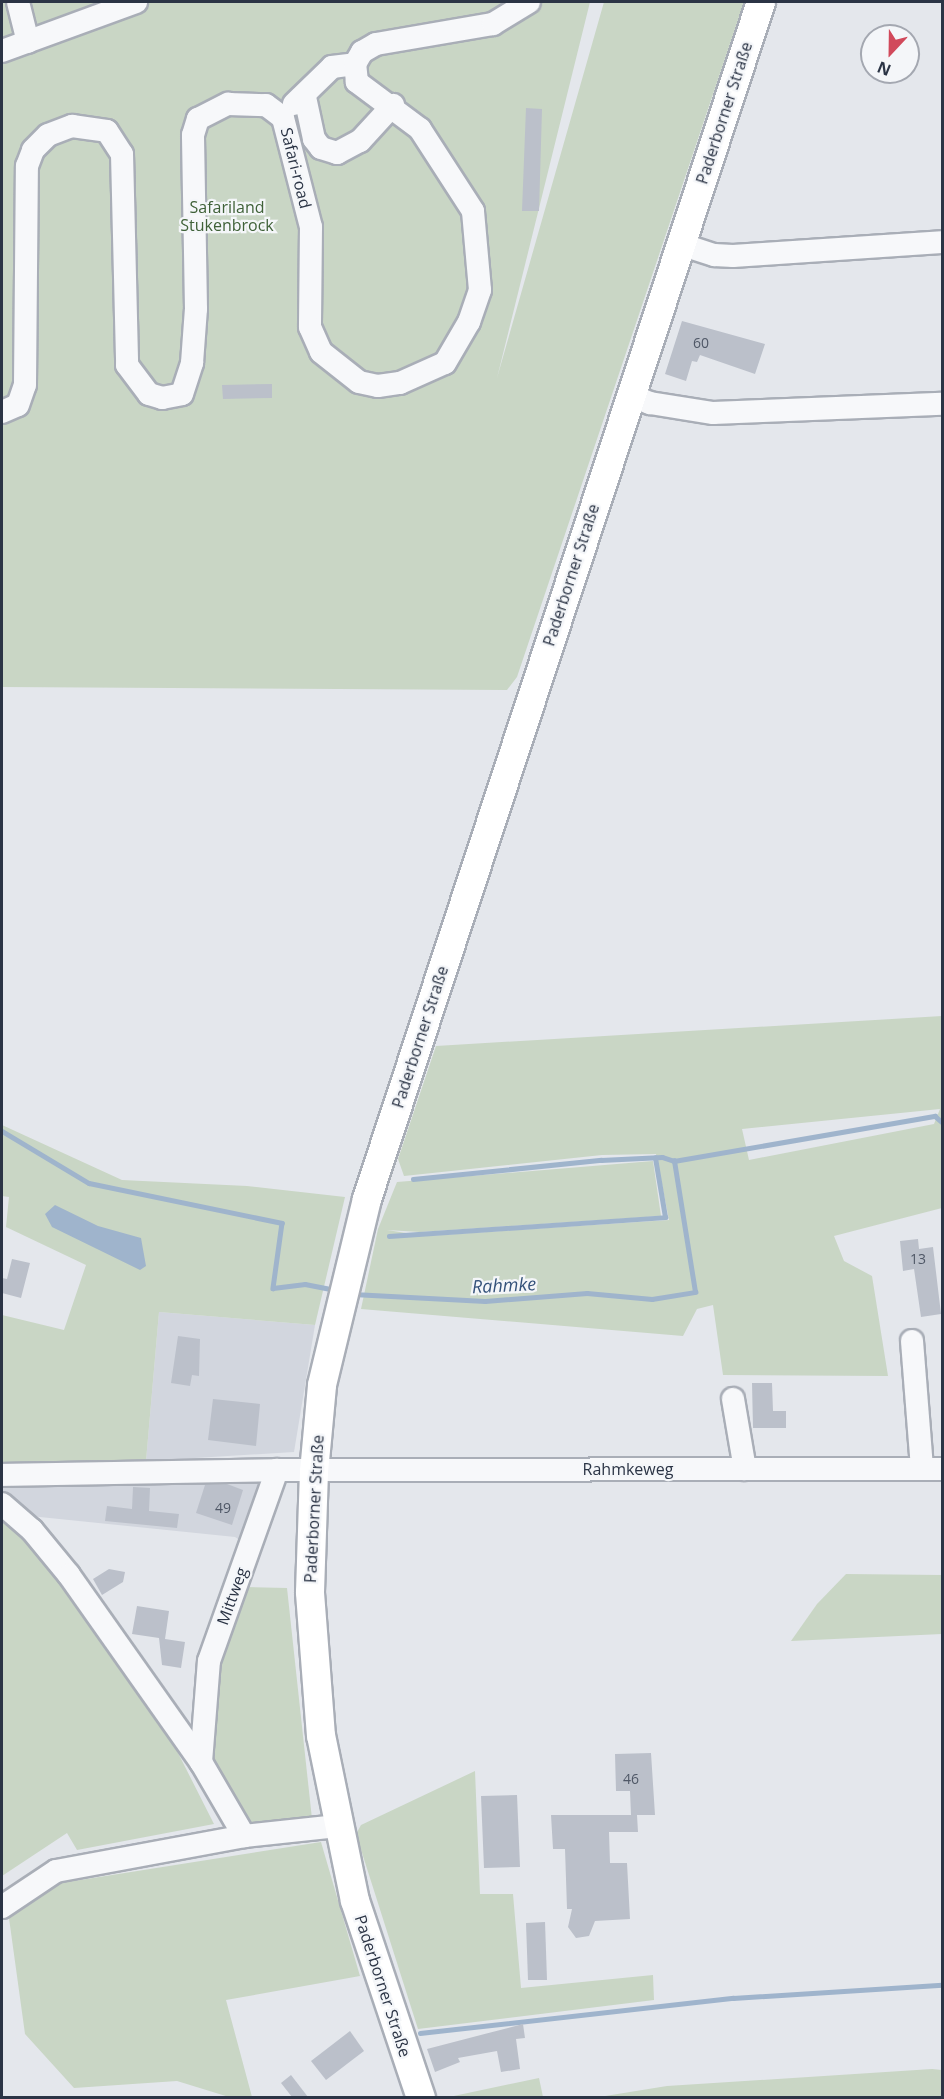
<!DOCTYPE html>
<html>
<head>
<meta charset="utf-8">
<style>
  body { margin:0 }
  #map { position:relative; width:944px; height:2099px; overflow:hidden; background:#e4e7ec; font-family:"Open Sans",sans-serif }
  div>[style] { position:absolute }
  .built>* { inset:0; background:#d2d6de }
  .green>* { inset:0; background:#c9d6c5 }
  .water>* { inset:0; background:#9fb4cc }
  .stream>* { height:4.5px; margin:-2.25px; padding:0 2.25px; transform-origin:2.25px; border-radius:2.25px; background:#9fb4cc }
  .building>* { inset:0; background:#bbc0ca }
  .roads { filter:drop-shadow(2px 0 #a9aeb7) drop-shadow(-2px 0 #a9aeb7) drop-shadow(0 2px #a9aeb7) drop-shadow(0 -2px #a9aeb7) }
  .minor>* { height:22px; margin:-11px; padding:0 11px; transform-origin:11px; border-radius:11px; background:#f7f8fa }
  .major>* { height:28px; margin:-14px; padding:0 14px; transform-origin:14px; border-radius:14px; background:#fff }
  span { translate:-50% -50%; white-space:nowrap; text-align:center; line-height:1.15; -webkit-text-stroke:4.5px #f4f6f9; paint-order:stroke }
  .number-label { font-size:14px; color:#4f5766 }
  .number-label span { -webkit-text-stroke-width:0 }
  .street-label { font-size:16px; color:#2b3445 }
  .park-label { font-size:16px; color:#3f6138 }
  .water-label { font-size:18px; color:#34527a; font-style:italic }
  .frame { position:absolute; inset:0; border:3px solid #2b3445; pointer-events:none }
  .north { position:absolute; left:860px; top:24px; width:60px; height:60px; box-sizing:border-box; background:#f4f6f9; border:2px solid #a4a8b1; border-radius:50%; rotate:202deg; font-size:16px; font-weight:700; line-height:24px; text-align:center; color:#2b3445 }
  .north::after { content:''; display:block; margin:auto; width:21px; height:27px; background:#d1495b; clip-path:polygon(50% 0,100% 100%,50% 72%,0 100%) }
</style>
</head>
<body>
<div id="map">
  <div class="built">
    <div style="clip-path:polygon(159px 1312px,315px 1325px,294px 1452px,146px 1461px)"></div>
    <div style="clip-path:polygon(263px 1476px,241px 1541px,235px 1537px,30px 1516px,2px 1493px,2px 1486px)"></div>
  </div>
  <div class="green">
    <div style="clip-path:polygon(2px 2px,590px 2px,497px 378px,604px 2px,744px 2px,517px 677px,507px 690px,2px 687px)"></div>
    <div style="clip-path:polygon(evenodd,942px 1016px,942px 1208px,834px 1236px,844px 1261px,872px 1276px,888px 1376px,723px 1375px,713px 1305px,697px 1309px,683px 1336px,361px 1309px,378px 1229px,397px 1182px,653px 1161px,661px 1216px,420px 1232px,387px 1230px,425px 1236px,669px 1220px,656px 1154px,602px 1155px,404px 1176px,398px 1159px,436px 1046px,942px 1016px,940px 1109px,934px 1124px,749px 1160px,742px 1129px,940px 1109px)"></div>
    <div style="clip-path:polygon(2px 1125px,122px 1180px,247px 1186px,345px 1197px,315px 1325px,159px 1312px,146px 1461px,2px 1467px,2px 1315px,64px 1330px,86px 1265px,6px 1227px,9px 1197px,2px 1196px)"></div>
    <div style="clip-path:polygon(2px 1516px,50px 1563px,175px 1747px,214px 1824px,77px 1850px,67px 1833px,2px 1876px)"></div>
    <div style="clip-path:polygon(846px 1574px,942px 1575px,942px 1634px,791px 1641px,817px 1604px)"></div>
    <div style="clip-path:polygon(243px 1587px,287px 1588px,312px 1819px,253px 1827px,241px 1820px,213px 1758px,211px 1693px)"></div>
    <div style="clip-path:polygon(475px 1771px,480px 1894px,513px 1894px,521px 1988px,653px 1975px,654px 2000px,418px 2029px,356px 1834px,361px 1825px)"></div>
    <div style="clip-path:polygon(321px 1842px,360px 1976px,226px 2000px,252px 2097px,229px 2097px,177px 2081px,74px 2088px,25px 2034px,8px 1911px,55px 1884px)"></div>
    <div style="clip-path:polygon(932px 2069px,942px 2070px,942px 2097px,599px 2097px,667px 2086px)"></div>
    <div style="clip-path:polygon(539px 2078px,543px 2097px,449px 2097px)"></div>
  </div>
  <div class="water">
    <div style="clip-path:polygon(55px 1205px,98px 1226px,141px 1238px,146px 1266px,140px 1270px,52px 1227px,45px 1214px)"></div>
  </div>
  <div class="stream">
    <div style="left:2px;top:1131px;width:101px;rotate:30.9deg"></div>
    <div style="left:89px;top:1183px;width:197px;rotate:11.7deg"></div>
    <div style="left:282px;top:1223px;width:66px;rotate:97.9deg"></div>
    <div style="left:273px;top:1288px;width:32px;rotate:-7deg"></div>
    <div style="left:305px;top:1284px;width:32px;rotate:11deg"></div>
    <div style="left:413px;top:1179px;width:189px;rotate:-5.8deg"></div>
    <div style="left:601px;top:1160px;width:61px;rotate:-2.8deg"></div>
    <div style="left:662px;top:1157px;width:13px;rotate:18deg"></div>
    <div style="left:389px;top:1236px;width:277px;rotate:-3.9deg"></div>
    <div style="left:665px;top:1217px;width:60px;rotate:-99.6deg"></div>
    <div style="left:353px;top:1294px;width:132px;rotate:3deg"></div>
    <div style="left:485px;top:1301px;width:102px;rotate:-4.5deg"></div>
    <div style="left:587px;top:1293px;width:65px;rotate:5.3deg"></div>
    <div style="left:652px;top:1299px;width:44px;rotate:-9.2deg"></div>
    <div style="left:695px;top:1292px;width:133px;rotate:-99.1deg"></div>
    <div style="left:674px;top:1161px;width:265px;rotate:-9.8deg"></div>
    <div style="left:935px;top:1116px;width:9px;rotate:41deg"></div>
    <div style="left:420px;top:2033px;width:315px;rotate:-6.4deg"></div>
    <div style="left:733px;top:1998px;width:209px;rotate:-3.6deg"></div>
  </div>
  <div class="building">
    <div style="clip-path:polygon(526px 108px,542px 109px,539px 211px,522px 211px)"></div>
    <div style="clip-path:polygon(682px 321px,765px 344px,755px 374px,700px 355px,697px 362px,692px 361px,686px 381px,665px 374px)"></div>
    <div style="clip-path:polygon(272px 384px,272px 398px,223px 399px,222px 385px)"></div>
    <div style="clip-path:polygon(918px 1239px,919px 1249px,933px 1247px,941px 1314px,921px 1317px,914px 1269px,903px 1271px,900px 1241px)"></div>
    <div style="clip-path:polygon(12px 1259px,30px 1263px,21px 1298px,2px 1293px,2px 1278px,7px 1279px)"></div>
    <div style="clip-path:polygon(178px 1336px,200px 1339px,199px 1376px,192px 1375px,190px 1386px,171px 1383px)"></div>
    <div style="clip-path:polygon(752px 1383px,772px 1383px,773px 1411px,786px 1411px,786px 1428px,753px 1428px)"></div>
    <div style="clip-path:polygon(213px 1399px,260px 1404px,256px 1446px,208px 1440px)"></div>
    <div style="clip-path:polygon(227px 1484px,243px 1490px,232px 1525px,196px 1513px,205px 1485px)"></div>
    <div style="clip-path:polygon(133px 1487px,150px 1488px,149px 1511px,179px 1514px,177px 1528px,105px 1521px,107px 1506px,132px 1509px)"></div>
    <div style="clip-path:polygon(109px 1569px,125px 1572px,123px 1582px,102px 1595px,93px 1579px)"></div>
    <div style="clip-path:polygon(137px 1606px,169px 1611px,165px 1639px,185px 1642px,181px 1668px,162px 1665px,159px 1638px,132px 1634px)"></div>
    <div style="clip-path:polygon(651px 1753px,655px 1815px,637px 1815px,638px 1832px,609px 1832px,610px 1863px,627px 1863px,630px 1919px,595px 1921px,589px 1936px,576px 1938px,568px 1927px,572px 1909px,567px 1909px,565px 1849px,553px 1849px,551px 1815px,631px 1815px,630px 1791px,616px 1791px,615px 1754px)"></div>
    <div style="clip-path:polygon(517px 1795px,520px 1867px,484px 1868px,481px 1796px)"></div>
    <div style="clip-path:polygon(545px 1922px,547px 1980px,528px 1980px,526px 1923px)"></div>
    <div style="clip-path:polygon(523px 2024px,525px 2038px,516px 2039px,520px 2069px,501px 2072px,497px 2051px,458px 2058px,460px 2062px,435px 2072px,427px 2049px)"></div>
    <div style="clip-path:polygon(350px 2031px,364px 2051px,326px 2080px,311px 2061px)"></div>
    <div style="clip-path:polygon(291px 2075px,308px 2097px,292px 2097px,281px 2083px)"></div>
  </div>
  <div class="roads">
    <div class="minor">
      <div style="left:18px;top:2px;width:41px;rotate:76deg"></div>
      <div style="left:2px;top:51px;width:143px;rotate:-20.1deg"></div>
      <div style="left:305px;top:97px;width:43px;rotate:77.9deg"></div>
      <div style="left:314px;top:139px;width:11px;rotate:52deg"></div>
      <div style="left:321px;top:148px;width:17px;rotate:17deg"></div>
      <div style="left:337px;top:153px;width:26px;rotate:-28deg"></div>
      <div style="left:360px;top:141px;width:49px;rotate:-47.5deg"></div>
      <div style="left:294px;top:104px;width:53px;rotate:-44.2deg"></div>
      <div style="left:332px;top:67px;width:23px;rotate:-7deg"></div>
      <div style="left:680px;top:244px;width:36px;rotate:18deg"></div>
      <div style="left:714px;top:255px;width:19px;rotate:3deg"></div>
      <div style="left:733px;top:256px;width:209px;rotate:-3.8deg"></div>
      <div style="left:630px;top:395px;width:22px;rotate:22deg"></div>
      <div style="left:650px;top:403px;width:64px;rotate:9deg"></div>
      <div style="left:713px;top:413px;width:229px;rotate:-2.3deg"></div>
      <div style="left:2px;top:412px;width:17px;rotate:-24deg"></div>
      <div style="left:18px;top:405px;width:21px;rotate:-71deg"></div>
      <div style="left:25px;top:385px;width:219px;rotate:-89.5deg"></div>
      <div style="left:27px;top:166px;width:17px;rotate:-69deg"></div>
      <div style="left:33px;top:150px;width:21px;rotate:-45deg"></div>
      <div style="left:48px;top:135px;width:26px;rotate:-21deg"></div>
      <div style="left:72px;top:126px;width:35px;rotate:8deg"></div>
      <div style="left:107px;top:131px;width:27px;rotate:57deg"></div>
      <div style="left:122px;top:154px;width:211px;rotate:88.6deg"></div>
      <div style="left:127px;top:365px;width:36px;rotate:53deg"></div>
      <div style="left:149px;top:394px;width:14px;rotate:17deg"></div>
      <div style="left:162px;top:398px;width:20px;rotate:-11deg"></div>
      <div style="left:182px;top:394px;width:33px;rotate:-72deg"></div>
      <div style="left:192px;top:363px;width:54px;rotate:-85.8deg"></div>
      <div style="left:196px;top:309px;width:174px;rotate:-91deg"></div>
      <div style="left:193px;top:135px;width:17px;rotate:-73deg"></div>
      <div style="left:198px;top:119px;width:34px;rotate:-27deg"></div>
      <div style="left:228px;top:104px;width:38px;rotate:2deg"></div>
      <div style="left:266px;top:105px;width:21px;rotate:37deg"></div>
      <div style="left:283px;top:118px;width:113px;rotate:75.6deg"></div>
      <div style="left:311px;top:227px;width:100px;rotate:90.6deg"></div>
      <div style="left:310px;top:327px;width:27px;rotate:66deg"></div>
      <div style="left:321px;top:352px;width:48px;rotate:38.3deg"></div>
      <div style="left:359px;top:382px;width:19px;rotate:12deg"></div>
      <div style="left:378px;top:386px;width:22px;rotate:-8deg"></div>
      <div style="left:400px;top:383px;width:49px;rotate:-24deg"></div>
      <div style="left:445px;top:363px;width:48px;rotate:-59.7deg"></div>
      <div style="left:469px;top:322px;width:34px;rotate:-71deg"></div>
      <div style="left:480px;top:290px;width:79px;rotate:-95.1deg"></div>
      <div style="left:473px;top:211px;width:98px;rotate:-122.9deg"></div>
      <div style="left:420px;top:129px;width:79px;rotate:-143.3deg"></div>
      <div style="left:357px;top:82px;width:18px;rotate:-96deg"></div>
      <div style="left:355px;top:64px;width:14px;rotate:-60deg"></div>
      <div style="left:362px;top:52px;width:16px;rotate:-30deg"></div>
      <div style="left:376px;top:44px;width:119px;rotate:-9.7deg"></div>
      <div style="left:493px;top:24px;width:42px;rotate:-31.4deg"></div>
      <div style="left:912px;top:1341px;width:128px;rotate:85.5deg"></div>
      <div style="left:733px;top:1399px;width:71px;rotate:80.3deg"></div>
      <div style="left:2px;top:1475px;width:275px;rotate:-1deg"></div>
      <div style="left:2px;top:1504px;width:40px;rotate:41deg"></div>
      <div style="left:32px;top:1530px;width:58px;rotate:50.6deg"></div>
      <div style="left:69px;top:1575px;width:229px;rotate:54.8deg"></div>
      <div style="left:201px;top:1762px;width:86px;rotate:59.8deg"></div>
      <div style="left:201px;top:1762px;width:101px;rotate:-85.5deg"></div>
      <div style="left:209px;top:1661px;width:203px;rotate:-70.4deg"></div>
      <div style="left:277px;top:1470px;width:665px;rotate:-0.09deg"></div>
      <div style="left:2px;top:1907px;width:65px;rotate:-33.7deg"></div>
      <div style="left:56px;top:1871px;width:191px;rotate:-10.5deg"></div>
      <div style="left:244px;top:1836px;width:94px;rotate:-6.1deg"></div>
    </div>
    <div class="major">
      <div style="left:421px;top:2098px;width:208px;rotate:-108.5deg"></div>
      <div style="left:355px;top:1901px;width:168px;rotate:-101.6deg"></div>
      <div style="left:321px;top:1736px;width:144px;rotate:-94.4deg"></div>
      <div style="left:310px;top:1592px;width:120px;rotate:-88.1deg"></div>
      <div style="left:314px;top:1472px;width:87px;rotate:-84.7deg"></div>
      <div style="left:322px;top:1385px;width:191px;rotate:-76.4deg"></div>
      <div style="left:367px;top:1199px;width:1260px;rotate:-71.78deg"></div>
    </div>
  </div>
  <div class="number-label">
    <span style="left:701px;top:343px">60</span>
    <span style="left:918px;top:1259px">13</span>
    <span style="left:223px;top:1508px">49</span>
    <span style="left:631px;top:1779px">46</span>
  </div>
  <div class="street-label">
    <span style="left:724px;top:113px;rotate:-72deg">Paderborner Straße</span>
    <span style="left:296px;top:168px;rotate:76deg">Safari-road</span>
    <span style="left:571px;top:575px;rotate:-72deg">Paderborner Straße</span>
    <span style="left:420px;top:1037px;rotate:-72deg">Paderborner Straße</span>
    <span style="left:628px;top:1469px">Rahmkeweg</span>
    <span style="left:314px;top:1509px;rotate:-87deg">Paderborner Straße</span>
    <span style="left:232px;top:1596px;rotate:-70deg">Mittweg</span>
    <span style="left:383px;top:1986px;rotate:72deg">Paderborner Straße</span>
  </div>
  <div class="park-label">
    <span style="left:227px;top:216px">Safariland<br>Stukenbrock</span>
  </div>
  <div class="water-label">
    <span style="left:504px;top:1285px;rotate:-3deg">Rahmke</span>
  </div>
  <div class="frame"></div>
  <div class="north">N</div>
</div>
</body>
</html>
